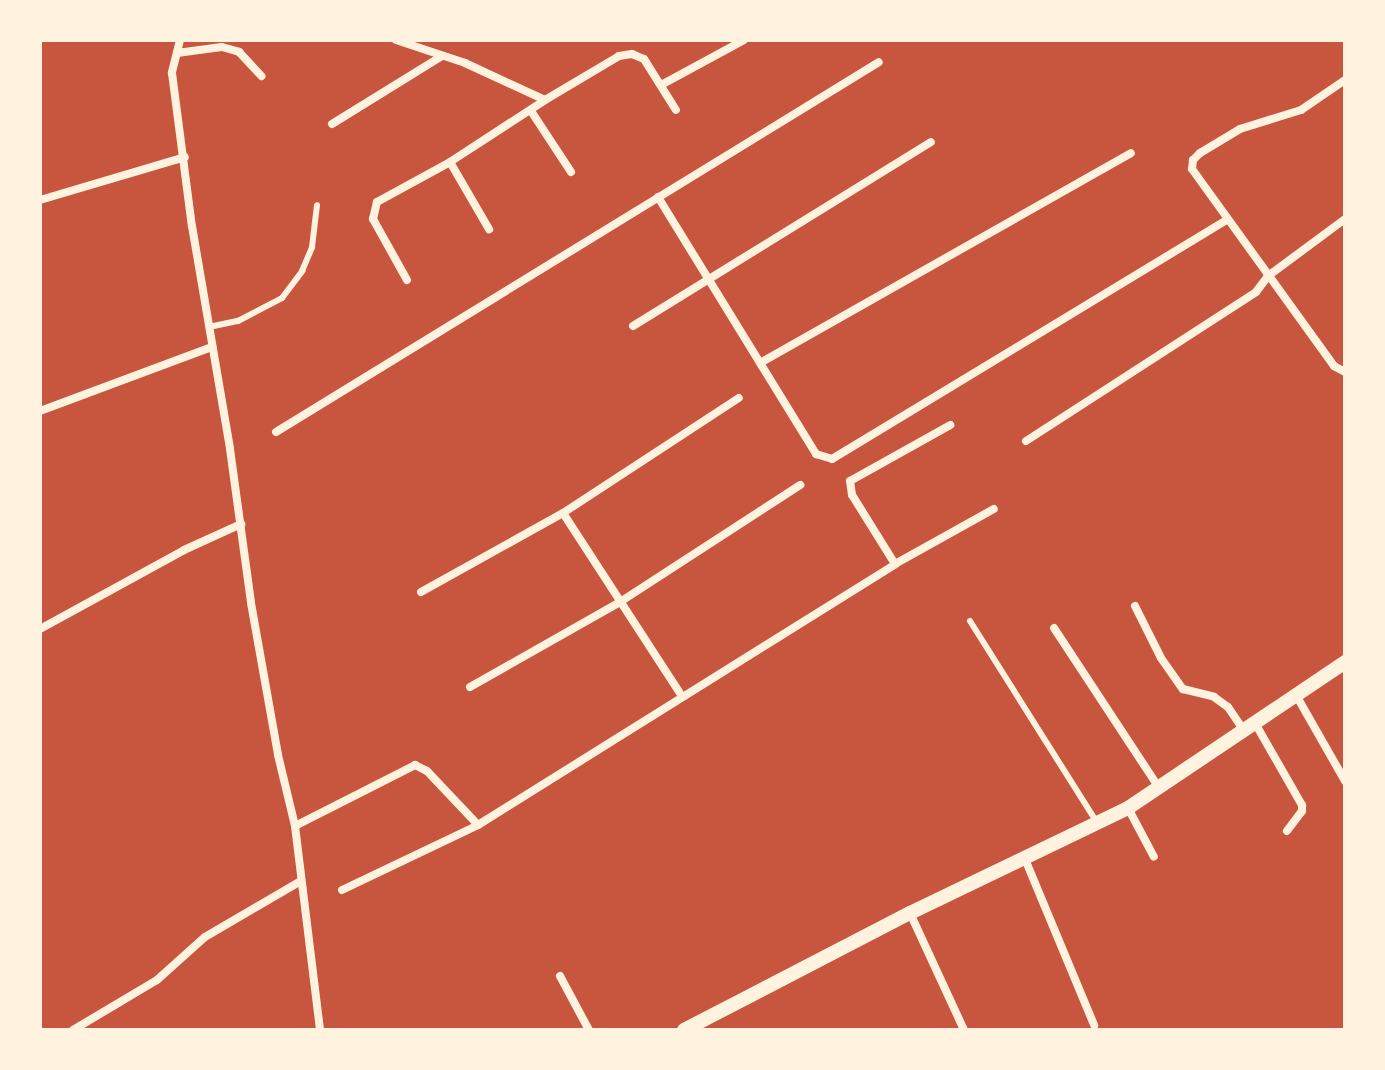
<!DOCTYPE html>
<html>
<head>
<meta charset="utf-8">
<style>
  body { margin:0 }
  #map { position:relative; width:1385px; height:1070px; overflow:hidden; background:#c8553d; font-family:"DejaVu Sans",sans-serif }
  div>[style] { position:absolute }
  .service>* { height:6px; margin:-3px; padding:0 3px; transform-origin:3px; border-radius:3px; background:#fff3e0 }
  .minor>* { height:8px; margin:-4px; padding:0 4px; transform-origin:4px; border-radius:4px; background:#fff3e0 }
  .tertiary>* { height:14px; margin:-7px; padding:0 7px; transform-origin:7px; border-radius:7px; background:#fff3e0 }
  span { translate:-50% -50%; white-space:nowrap; text-align:center; line-height:1.15; -webkit-text-stroke:6px #fff3e0; paint-order:stroke }
  .frame { position:absolute; inset:0; border:42px solid #fff3e0; pointer-events:none }
</style>
</head>
<body>
<div id="map">
  <div class="service">
    <div style="left:209px;top:327px;width:30px;rotate:-12deg"></div>
    <div style="left:238px;top:321px;width:50px;rotate:-27.6deg"></div>
    <div style="left:282px;top:298px;width:34px;rotate:-53deg"></div>
    <div style="left:302px;top:271px;width:26px;rotate:-67deg"></div>
    <div style="left:312px;top:247px;width:42px;rotate:-83.2deg"></div>
    <div style="left:970px;top:621px;width:236px;rotate:57.8deg"></div>
  </div>
  <div class="minor">
    <div style="left:180px;top:40px;width:34px;rotate:104deg"></div>
    <div style="left:172px;top:73px;width:154px;rotate:82.6deg"></div>
    <div style="left:192px;top:226px;width:226px;rotate:80.3deg"></div>
    <div style="left:230px;top:449px;width:155px;rotate:82.2deg"></div>
    <div style="left:251px;top:603px;width:154px;rotate:79.9deg"></div>
    <div style="left:278px;top:755px;width:73px;rotate:76.5deg"></div>
    <div style="left:295px;top:826px;width:206px;rotate:83deg"></div>
    <div style="left:396px;top:40px;width:73px;rotate:18.4deg"></div>
    <div style="left:465px;top:63px;width:88px;rotate:24.8deg"></div>
    <div style="left:545px;top:100px;width:86px;rotate:-30.7deg"></div>
    <div style="left:619px;top:56px;width:13px;rotate:-9deg"></div>
    <div style="left:632px;top:54px;width:13px;rotate:23deg"></div>
    <div style="left:644px;top:59px;width:60px;rotate:57.9deg"></div>
    <div style="left:177px;top:53px;width:45px;rotate:-7.6deg"></div>
    <div style="left:222px;top:47px;width:18px;rotate:16deg"></div>
    <div style="left:239px;top:52px;width:33px;rotate:47deg"></div>
    <div style="left:1345px;top:80px;width:53px;rotate:145.7deg"></div>
    <div style="left:1301px;top:110px;width:64px;rotate:162.7deg"></div>
    <div style="left:1240px;top:129px;width:47px;rotate:149deg"></div>
    <div style="left:1200px;top:153px;width:10px;rotate:135deg"></div>
    <div style="left:1193px;top:160px;width:9px;rotate:96deg"></div>
    <div style="left:1192px;top:169px;width:243px;rotate:54.2deg"></div>
    <div style="left:1334px;top:366px;width:13px;rotate:29deg"></div>
    <div style="left:661px;top:85px;width:94px;rotate:-28.5deg"></div>
    <div style="left:531px;top:111px;width:73px;rotate:56.7deg"></div>
    <div style="left:332px;top:124px;width:129px;rotate:-31.7deg"></div>
    <div style="left:450px;top:162px;width:78px;rotate:59.8deg"></div>
    <div style="left:658px;top:197px;width:302px;rotate:58.4deg"></div>
    <div style="left:816px;top:454px;width:17px;rotate:17deg"></div>
    <div style="left:832px;top:459px;width:462px;rotate:-31.2deg"></div>
    <div style="left:40px;top:200px;width:151px;rotate:-16.5deg"></div>
    <div style="left:407px;top:280px;width:70px;rotate:-119.1deg"></div>
    <div style="left:373px;top:219px;width:17px;rotate:-77deg"></div>
    <div style="left:377px;top:202px;width:83px;rotate:-28.7deg"></div>
    <div style="left:450px;top:162px;width:113px;rotate:-33.1deg"></div>
    <div style="left:633px;top:326px;width:350px;rotate:-31.7deg"></div>
    <div style="left:760px;top:363px;width:426px;rotate:-29.5deg"></div>
    <div style="left:40px;top:411px;width:184px;rotate:-20.4deg"></div>
    <div style="left:276px;top:432px;width:707px;rotate:-31.53deg"></div>
    <div style="left:1026px;top:441px;width:274px;rotate:-32.9deg"></div>
    <div style="left:1256px;top:292px;width:20px;rotate:-53deg"></div>
    <div style="left:1268px;top:276px;width:96px;rotate:-36.5deg"></div>
    <div style="left:563px;top:513px;width:218px;rotate:57deg"></div>
    <div style="left:895px;top:564px;width:81px;rotate:-121.9deg"></div>
    <div style="left:852px;top:495px;width:14px;rotate:-98deg"></div>
    <div style="left:850px;top:481px;width:115px;rotate:-29.2deg"></div>
    <div style="left:421px;top:592px;width:162px;rotate:-29.1deg"></div>
    <div style="left:563px;top:513px;width:210px;rotate:-33.2deg"></div>
    <div style="left:1135px;top:606px;width:58px;rotate:63.4deg"></div>
    <div style="left:1161px;top:658px;width:38px;rotate:55deg"></div>
    <div style="left:1183px;top:689px;width:32px;rotate:14deg"></div>
    <div style="left:1214px;top:697px;width:17px;rotate:36deg"></div>
    <div style="left:1228px;top:707px;width:29px;rotate:56deg"></div>
    <div style="left:1054px;top:628px;width:191px;rotate:56.7deg"></div>
    <div style="left:40px;top:629px;width:164px;rotate:-28.7deg"></div>
    <div style="left:184px;top:550px;width:63px;rotate:-24.5deg"></div>
    <div style="left:470px;top:687px;width:172px;rotate:-29.5deg"></div>
    <div style="left:620px;top:602px;width:215px;rotate:-33deg"></div>
    <div style="left:1296px;top:695px;width:99px;rotate:60.3deg"></div>
    <div style="left:1255px;top:723px;width:95px;rotate:60.2deg"></div>
    <div style="left:1302px;top:805px;width:6px;rotate:90deg"></div>
    <div style="left:1302px;top:811px;width:25px;rotate:127deg"></div>
    <div style="left:1128px;top:808px;width:55px;rotate:62deg"></div>
    <div style="left:295px;top:826px;width:135px;rotate:-26.9deg"></div>
    <div style="left:415px;top:765px;width:13px;rotate:27deg"></div>
    <div style="left:427px;top:771px;width:74px;rotate:46.6deg"></div>
    <div style="left:478px;top:825px;width:492px;rotate:-32deg"></div>
    <div style="left:895px;top:564px;width:113px;rotate:-29.1deg"></div>
    <div style="left:1025px;top:859px;width:180px;rotate:67.4deg"></div>
    <div style="left:342px;top:890px;width:151px;rotate:-25.5deg"></div>
    <div style="left:910px;top:913px;width:129px;rotate:65.2deg"></div>
    <div style="left:560px;top:976px;width:61px;rotate:61.8deg"></div>
    <div style="left:73px;top:1030px;width:98px;rotate:-30.8deg"></div>
    <div style="left:157px;top:980px;width:64px;rotate:-41.9deg"></div>
    <div style="left:205px;top:937px;width:111px;rotate:-30.3deg"></div>
  </div>
  <div class="tertiary">
    <div style="left:684px;top:1030px;width:254px;rotate:-27.4deg"></div>
    <div style="left:910px;top:913px;width:242px;rotate:-25.7deg"></div>
    <div style="left:1128px;top:808px;width:262px;rotate:-33.9deg"></div>
  </div>
  <div class="frame"></div>
</div>
</body>
</html>
